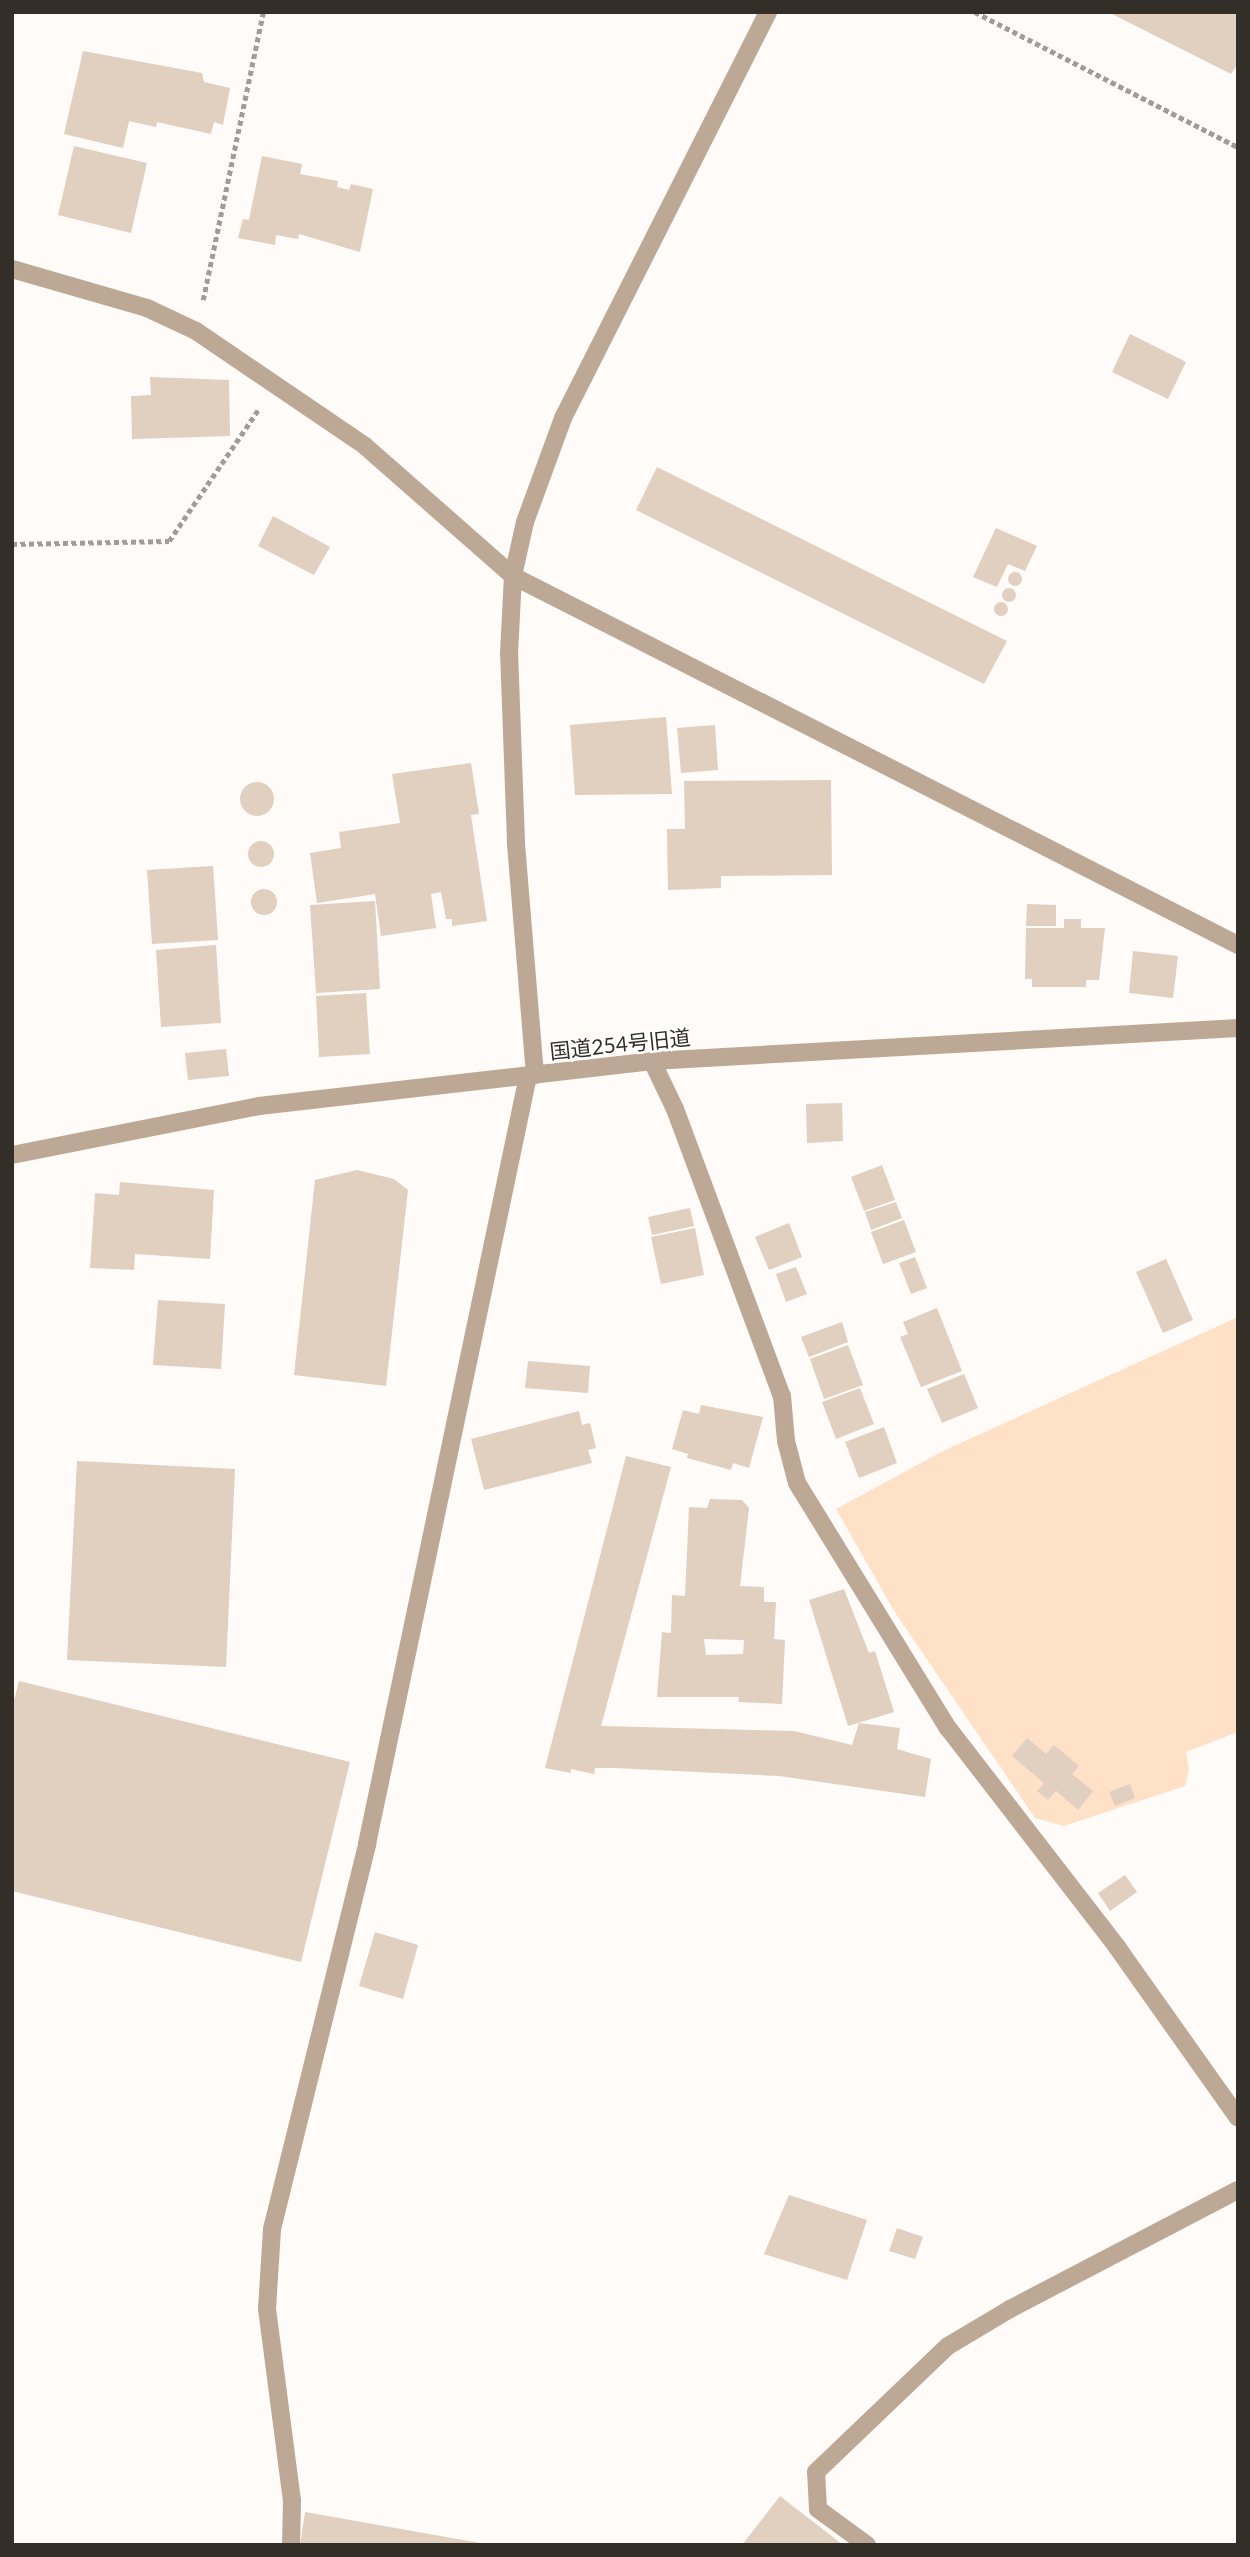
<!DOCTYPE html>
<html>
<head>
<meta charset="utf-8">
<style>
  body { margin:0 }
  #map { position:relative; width:1250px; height:2557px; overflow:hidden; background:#fefbf8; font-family:Lato,"Noto Sans JP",sans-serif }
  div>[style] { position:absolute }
  .green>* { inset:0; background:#ffe1c7 }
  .building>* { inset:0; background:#e1cfc0 }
  .round { border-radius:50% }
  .path>* { height:4.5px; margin-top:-2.25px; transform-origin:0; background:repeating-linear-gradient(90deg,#a19c98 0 5px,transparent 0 8.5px) }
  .minor>* { height:18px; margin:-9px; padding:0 9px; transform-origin:9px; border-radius:9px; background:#bda895 }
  span { translate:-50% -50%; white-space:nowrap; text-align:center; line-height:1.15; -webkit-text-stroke:5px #fff; paint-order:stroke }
  .street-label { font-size:21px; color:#342e28 }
  .frame { position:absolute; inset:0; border:14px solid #342e28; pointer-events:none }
</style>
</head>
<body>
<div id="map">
  <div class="green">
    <div style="clip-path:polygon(1238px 1317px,1238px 1732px,1186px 1752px,1189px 1770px,1185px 1786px,1064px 1826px,1035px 1818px,896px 1614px,836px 1509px,943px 1451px)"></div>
  </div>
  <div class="building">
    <div style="clip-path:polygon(1108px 12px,1238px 12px,1238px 63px,1231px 74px)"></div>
    <div style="clip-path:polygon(83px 51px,202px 73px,204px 82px,230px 88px,223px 125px,214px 122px,211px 134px,157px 122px,156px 127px,129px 121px,123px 148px,64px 134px)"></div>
    <div style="clip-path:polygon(74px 146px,147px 163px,131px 233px,58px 215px)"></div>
    <div style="clip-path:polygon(262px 156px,302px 164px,300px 174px,338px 181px,337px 187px,349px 190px,351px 184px,373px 189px,360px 252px,299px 234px,298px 239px,276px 235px,275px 245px,238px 238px,243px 219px,249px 220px)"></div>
    <div style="clip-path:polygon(1130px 334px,1186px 362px,1168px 399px,1112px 372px)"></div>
    <div style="clip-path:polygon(150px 377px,229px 380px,230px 436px,132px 439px,131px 396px,151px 395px)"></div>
    <div style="clip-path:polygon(657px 467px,1007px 641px,984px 684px,636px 510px)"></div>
    <div style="clip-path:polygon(273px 516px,330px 547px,314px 575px,258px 546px)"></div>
    <div style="clip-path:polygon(996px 528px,1037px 546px,1025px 571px,1008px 564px,997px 587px,973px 577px)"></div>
    <div class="round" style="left:1008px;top:572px;width:14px;height:14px"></div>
    <div class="round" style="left:1002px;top:588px;width:14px;height:14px"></div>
    <div class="round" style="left:994px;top:602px;width:14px;height:14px"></div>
    <div style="clip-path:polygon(666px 717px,672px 794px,575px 795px,570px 725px)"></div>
    <div style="clip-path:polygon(715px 725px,718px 770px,681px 773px,677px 728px)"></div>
    <div style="clip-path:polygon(471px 763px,479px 814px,471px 815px,487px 921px,452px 926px,452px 919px,446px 919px,441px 892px,431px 894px,436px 928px,381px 936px,375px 894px,317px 903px,310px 853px,341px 848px,339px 832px,400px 823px,392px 774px)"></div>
    <div style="clip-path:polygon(831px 780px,832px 875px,721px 876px,721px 888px,668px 890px,667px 829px,685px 829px,684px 781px)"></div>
    <div class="round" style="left:240px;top:782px;width:34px;height:34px"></div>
    <div class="round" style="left:248px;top:841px;width:26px;height:26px"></div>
    <div style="clip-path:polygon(213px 866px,218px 940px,152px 944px,147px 870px)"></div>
    <div class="round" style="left:251px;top:889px;width:26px;height:26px"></div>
    <div style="clip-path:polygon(375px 901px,380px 989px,316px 993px,310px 905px)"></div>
    <div style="clip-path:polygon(1027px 904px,1056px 905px,1056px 926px,1026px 926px)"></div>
    <div style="clip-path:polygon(1064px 919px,1081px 919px,1081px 928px,1105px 928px,1099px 980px,1086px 980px,1086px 987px,1032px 987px,1032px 979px,1025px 979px,1026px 928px,1064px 928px)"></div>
    <div style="clip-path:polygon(216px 945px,221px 1023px,161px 1027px,156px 950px)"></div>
    <div style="clip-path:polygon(1133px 951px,1178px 956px,1173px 998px,1129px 993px)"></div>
    <div style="clip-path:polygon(366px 993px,370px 1054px,319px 1057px,316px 996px)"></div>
    <div style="clip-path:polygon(226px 1049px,229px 1076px,188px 1080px,185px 1053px)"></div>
    <div style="clip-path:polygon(842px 1103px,843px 1141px,807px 1143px,806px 1104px)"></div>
    <div style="clip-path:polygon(882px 1165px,895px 1200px,864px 1211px,851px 1177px)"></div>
    <div style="clip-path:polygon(357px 1170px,394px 1179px,408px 1190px,386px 1386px,294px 1375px,315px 1180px)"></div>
    <div style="clip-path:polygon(120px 1182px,214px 1190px,210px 1259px,135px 1254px,134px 1270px,90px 1268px,95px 1193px,119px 1195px)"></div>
    <div style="clip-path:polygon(896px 1202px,902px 1218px,871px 1230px,865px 1212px)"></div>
    <div style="clip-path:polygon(690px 1208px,694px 1226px,652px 1235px,648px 1217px)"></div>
    <div style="clip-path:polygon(904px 1220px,916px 1252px,883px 1264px,871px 1232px)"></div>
    <div style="clip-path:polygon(789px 1223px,802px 1257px,769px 1270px,755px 1237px)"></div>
    <div style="clip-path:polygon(695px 1228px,704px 1275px,661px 1284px,651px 1237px)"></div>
    <div style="clip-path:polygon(915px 1257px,927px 1288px,911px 1294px,899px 1263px)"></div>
    <div style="clip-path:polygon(1166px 1259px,1193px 1320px,1163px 1333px,1136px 1272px)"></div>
    <div style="clip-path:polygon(796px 1267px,807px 1294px,786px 1302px,776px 1274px)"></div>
    <div style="clip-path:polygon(158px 1300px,225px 1304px,221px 1369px,153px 1365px)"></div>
    <div style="clip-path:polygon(937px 1308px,962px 1371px,921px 1387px,900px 1337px,908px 1334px,903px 1322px)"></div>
    <div style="clip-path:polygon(842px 1322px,848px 1342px,809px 1357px,801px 1337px)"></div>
    <div style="clip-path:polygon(848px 1345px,863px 1385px,824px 1399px,810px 1359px)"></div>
    <div style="clip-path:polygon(528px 1361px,590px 1366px,588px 1393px,525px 1388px)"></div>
    <div style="clip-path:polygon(964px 1374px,978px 1408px,942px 1423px,927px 1389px)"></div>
    <div style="clip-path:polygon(860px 1388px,874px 1424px,836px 1439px,822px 1402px)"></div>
    <div style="clip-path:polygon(701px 1405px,763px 1417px,749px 1468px,733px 1463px,731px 1470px,687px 1458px,688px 1454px,672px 1449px,683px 1410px,699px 1414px)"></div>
    <div style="clip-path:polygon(579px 1411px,582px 1425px,590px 1423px,596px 1448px,588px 1450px,592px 1463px,484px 1490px,471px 1439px)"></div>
    <div style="clip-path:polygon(884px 1427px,897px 1463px,859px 1478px,845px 1442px)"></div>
    <div style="clip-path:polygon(626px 1456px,671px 1467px,601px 1726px,794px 1731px,852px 1745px,859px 1723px,900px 1728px,897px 1749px,931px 1759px,925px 1797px,779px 1776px,615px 1768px,595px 1768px,594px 1774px,571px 1769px,571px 1773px,545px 1768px)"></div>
    <div style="clip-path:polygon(77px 1461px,235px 1469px,226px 1667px,67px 1660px)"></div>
    <div style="clip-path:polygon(evenodd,710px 1499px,742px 1500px,749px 1508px,740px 1586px,764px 1587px,764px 1602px,776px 1602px,774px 1639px,785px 1640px,782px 1704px,738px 1702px,739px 1697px,657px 1697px,662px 1632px,671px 1633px,672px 1595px,685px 1596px,689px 1507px,707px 1508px,710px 1499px,704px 1639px,744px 1640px,743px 1654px,706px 1655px,704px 1639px)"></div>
    <div style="clip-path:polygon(844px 1589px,869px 1653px,875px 1651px,894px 1712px,848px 1726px,809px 1600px)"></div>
    <div style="clip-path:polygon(19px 1681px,350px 1762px,301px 1962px,12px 1891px,12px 1708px)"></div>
    <div style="clip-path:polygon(1027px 1738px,1046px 1754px,1054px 1745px,1079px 1766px,1072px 1774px,1093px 1791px,1078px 1810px,1056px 1791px,1048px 1800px,1037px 1791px,1044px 1783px,1012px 1756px)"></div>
    <div style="clip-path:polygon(1130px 1784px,1135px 1798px,1115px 1806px,1109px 1792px)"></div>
    <div style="clip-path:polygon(1125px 1875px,1137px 1892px,1110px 1911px,1098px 1893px)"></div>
    <div style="clip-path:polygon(375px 1932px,418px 1945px,403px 1999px,359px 1986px)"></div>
    <div style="clip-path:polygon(789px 2195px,867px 2220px,847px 2280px,764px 2254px)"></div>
    <div style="clip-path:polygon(897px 2228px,923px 2237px,915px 2259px,889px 2251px)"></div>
    <div style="clip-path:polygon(780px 2496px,843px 2545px,742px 2545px)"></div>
    <div style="clip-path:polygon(305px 2512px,480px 2543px,480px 2545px,300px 2545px)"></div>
  </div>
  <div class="path">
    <div style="left:975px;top:12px;width:296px;rotate:27.2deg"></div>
    <div style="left:203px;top:300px;width:294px;rotate:-78.2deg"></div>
    <div style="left:12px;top:544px;width:157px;rotate:-1.1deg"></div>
    <div style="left:169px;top:541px;width:158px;rotate:-55.8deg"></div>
  </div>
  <div class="minor">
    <div style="left:12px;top:269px;width:141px;rotate:16.1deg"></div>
    <div style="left:147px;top:308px;width:54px;rotate:25.1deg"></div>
    <div style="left:196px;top:331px;width:204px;rotate:34.2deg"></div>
    <div style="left:365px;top:446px;width:197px;rotate:41.3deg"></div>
    <div style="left:513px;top:576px;width:814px;rotate:26.97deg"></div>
    <div style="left:652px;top:1061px;width:53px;rotate:64.4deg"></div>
    <div style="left:675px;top:1109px;width:306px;rotate:69.6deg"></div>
    <div style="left:782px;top:1396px;width:45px;rotate:84.9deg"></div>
    <div style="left:786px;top:1441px;width:43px;rotate:75.3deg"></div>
    <div style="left:797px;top:1483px;width:288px;rotate:58.4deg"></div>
    <div style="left:948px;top:1728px;width:277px;rotate:52.3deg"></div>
    <div style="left:1117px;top:1947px;width:209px;rotate:54.7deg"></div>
    <div style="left:535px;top:1075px;width:234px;rotate:-94.7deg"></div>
    <div style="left:516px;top:842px;width:188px;rotate:-92.1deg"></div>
    <div style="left:509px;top:654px;width:78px;rotate:-87.1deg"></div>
    <div style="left:513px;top:576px;width:55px;rotate:-77.5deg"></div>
    <div style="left:525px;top:522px;width:111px;rotate:-69.9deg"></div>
    <div style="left:563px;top:418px;width:455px;rotate:-63.2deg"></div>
    <div style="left:12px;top:1155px;width:252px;rotate:-11.2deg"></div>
    <div style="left:259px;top:1106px;width:396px;rotate:-6.5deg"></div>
    <div style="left:652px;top:1061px;width:587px;rotate:-3.22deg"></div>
    <div style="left:291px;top:2545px;width:44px;rotate:-88.7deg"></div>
    <div style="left:292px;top:2501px;width:194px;rotate:-97.4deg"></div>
    <div style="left:267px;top:2309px;width:80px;rotate:-86.4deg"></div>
    <div style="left:272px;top:2229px;width:397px;rotate:-76.1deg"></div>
    <div style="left:367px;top:1844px;width:785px;rotate:-78.16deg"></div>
    <div style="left:867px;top:2545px;width:61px;rotate:-143.7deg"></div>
    <div style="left:818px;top:2509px;width:37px;rotate:-93deg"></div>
    <div style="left:816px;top:2472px;width:182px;rotate:-43.7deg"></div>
    <div style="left:948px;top:2346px;width:72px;rotate:-30.8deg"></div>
    <div style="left:1010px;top:2309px;width:257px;rotate:-27.6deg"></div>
  </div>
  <div class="street-label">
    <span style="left:620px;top:1044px;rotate:-6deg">国道254号旧道</span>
  </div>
  <div class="frame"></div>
</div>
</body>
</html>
